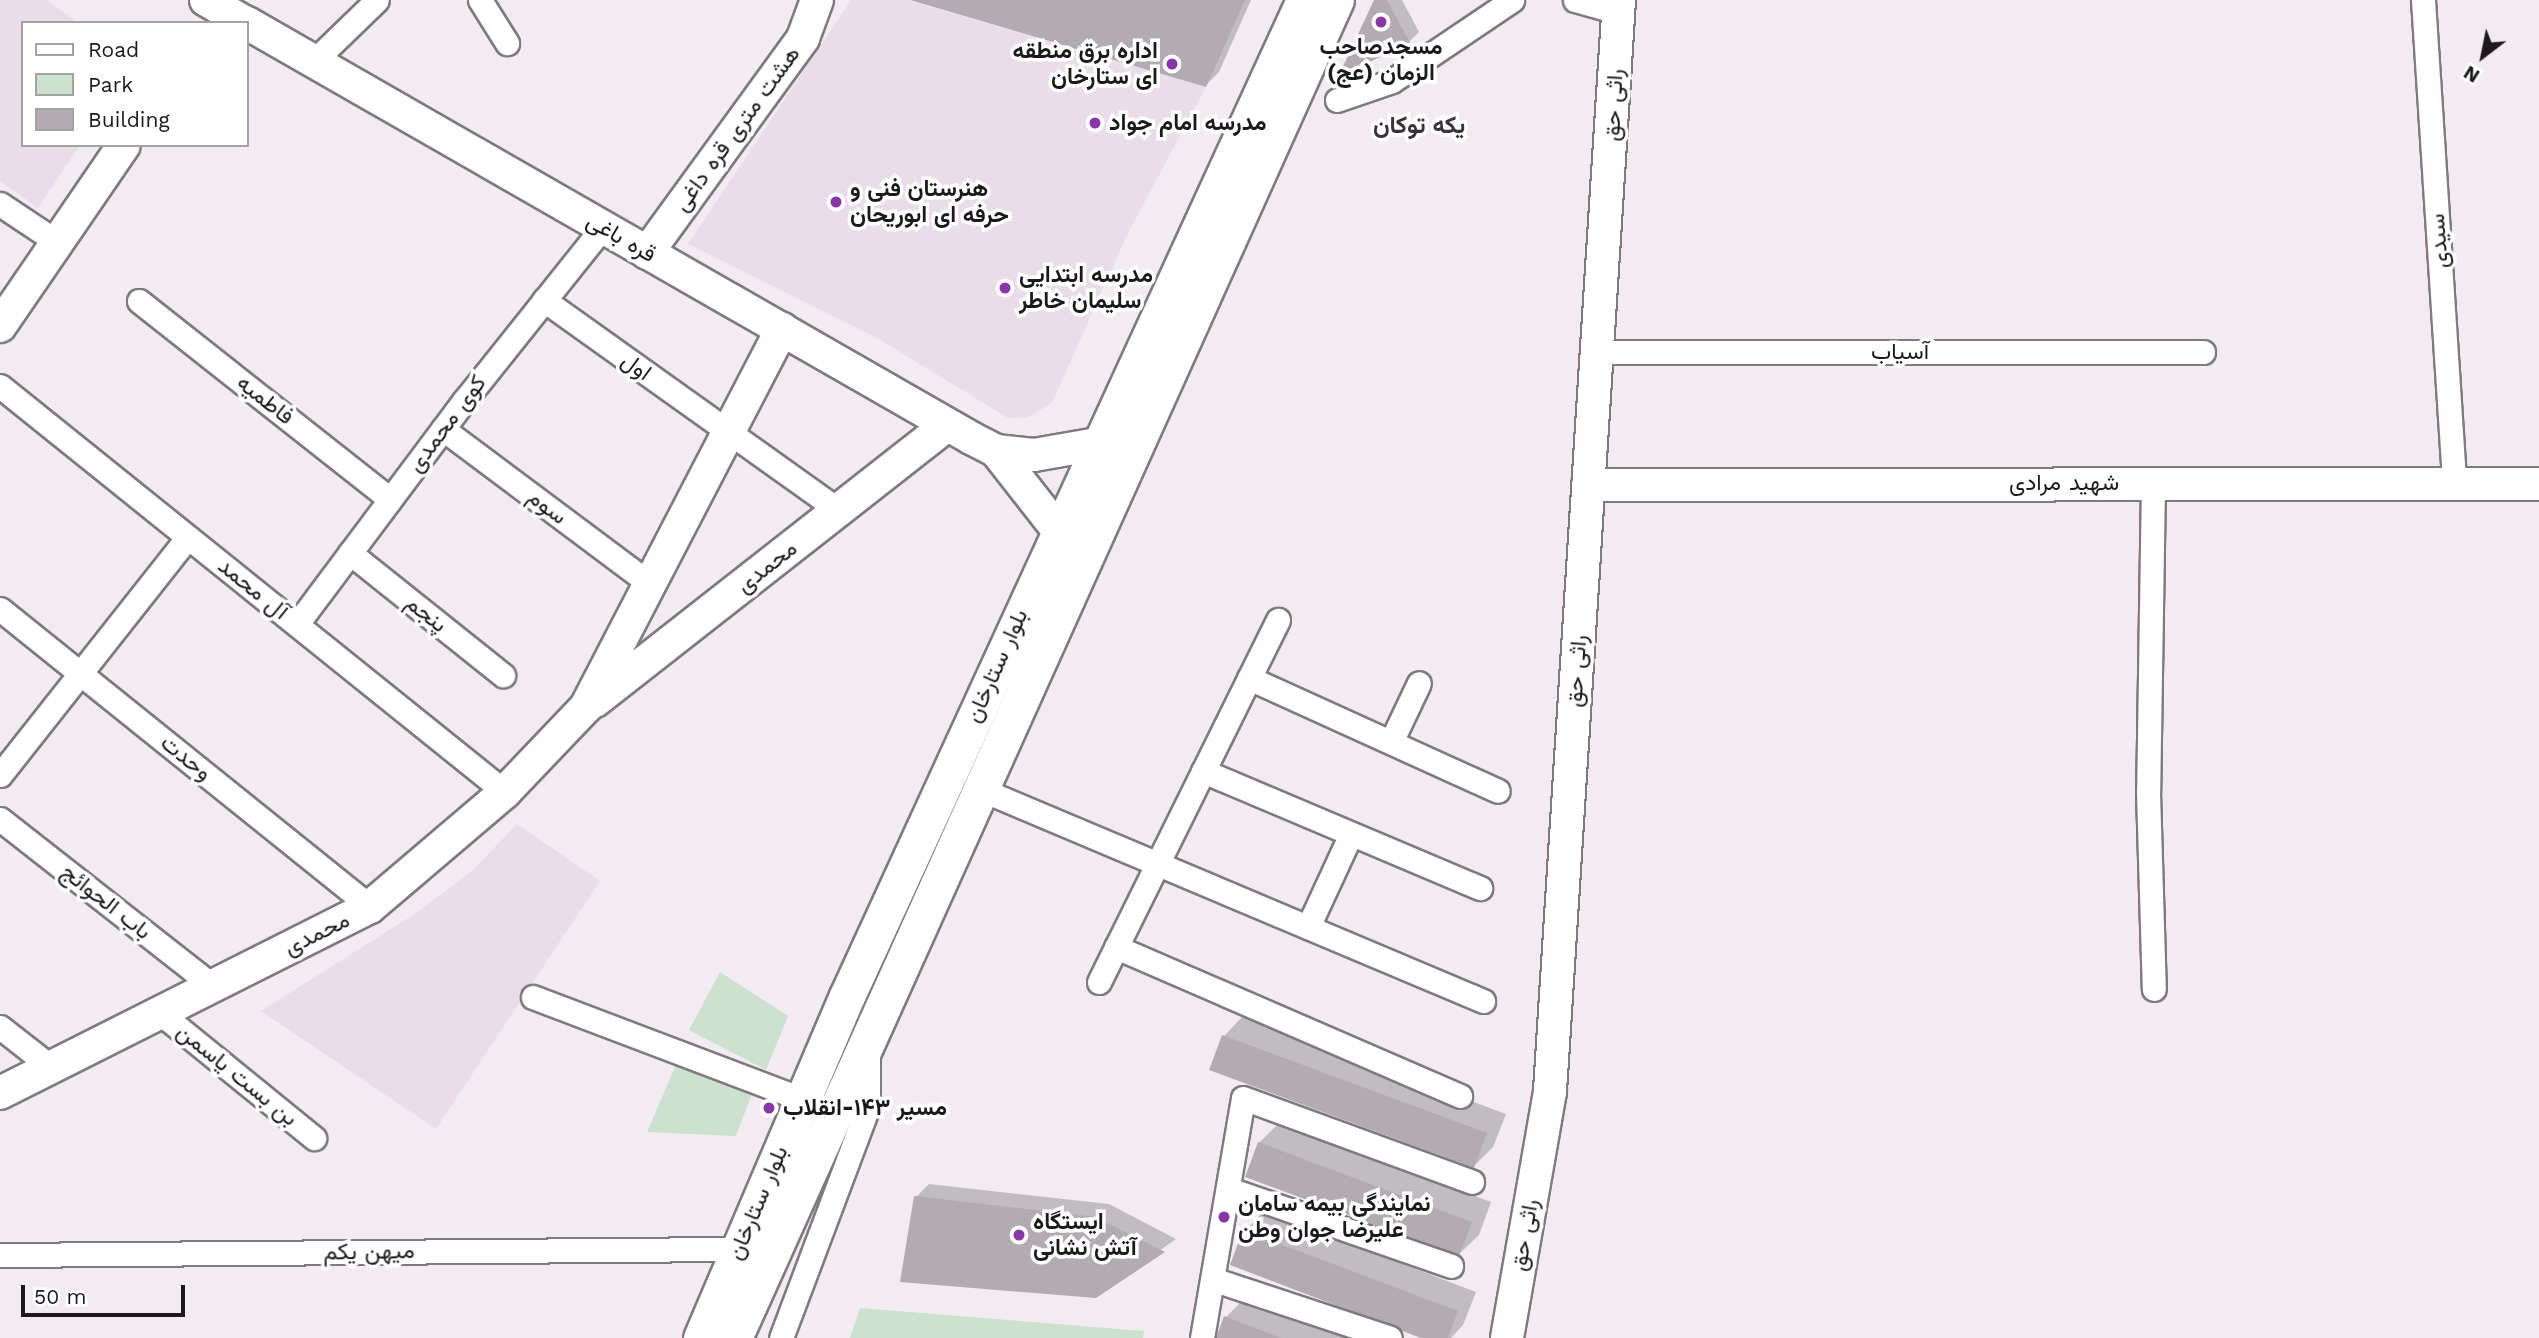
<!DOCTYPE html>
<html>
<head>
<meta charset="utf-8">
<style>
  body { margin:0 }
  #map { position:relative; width:2539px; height:1338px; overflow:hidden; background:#f2ecf2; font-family:"Work Sans",Vazirmatn,sans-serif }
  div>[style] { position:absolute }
  .built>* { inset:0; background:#e9dde9 }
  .green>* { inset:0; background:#cce1ce }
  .shadow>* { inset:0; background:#0003 }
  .building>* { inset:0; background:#b2acb2 }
  .roads { filter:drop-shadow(2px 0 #7f7a7f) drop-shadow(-2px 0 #7f7a7f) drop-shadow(0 2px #7f7a7f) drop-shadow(0 -2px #7f7a7f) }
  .street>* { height:23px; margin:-11.5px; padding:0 11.5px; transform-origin:11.5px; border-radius:11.5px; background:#fff }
  .secondary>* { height:32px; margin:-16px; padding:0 16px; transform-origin:16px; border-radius:16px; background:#fff }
  .primary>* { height:35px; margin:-17.5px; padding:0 17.5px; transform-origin:17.5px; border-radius:17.5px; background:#fff }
  .dots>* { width:19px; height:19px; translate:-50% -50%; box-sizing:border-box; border:4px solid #fff; border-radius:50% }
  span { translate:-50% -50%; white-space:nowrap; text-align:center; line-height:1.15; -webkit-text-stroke:7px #fff; paint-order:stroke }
  .poi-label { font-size:23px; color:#1b191b; font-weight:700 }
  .right { translate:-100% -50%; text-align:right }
  .left { translate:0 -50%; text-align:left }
  .street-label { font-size:23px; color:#1b191b }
  .neighbourhood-label { font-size:24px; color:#383338; font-weight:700 }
  .legend { position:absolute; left:21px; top:21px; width:228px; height:126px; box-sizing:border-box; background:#fff; border:2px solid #a4a3a4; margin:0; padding:9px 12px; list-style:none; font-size:21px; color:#1b191b }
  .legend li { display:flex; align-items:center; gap:14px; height:35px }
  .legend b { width:35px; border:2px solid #a4a3a4 }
  .north { position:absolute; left:2448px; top:21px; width:70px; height:70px; -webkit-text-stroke:5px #fff; paint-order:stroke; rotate:212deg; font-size:19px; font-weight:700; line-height:28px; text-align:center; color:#1b191b }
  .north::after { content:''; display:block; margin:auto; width:24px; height:32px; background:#1b191b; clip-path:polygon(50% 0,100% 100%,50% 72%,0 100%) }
  .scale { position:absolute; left:21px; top:1285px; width:164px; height:32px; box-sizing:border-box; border:4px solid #1b191b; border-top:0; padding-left:9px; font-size:21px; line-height:24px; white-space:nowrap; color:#1b191b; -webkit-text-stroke:5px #fff; paint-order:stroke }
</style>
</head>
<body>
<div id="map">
  <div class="built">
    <div style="clip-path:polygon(0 0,47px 0,79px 23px,23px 23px,23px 145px,80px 145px,38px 208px,0 181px)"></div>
    <div style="clip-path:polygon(851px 0,907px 0,1206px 87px,1126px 237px,1052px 403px,1028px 417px,1008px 418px,877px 338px,688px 244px)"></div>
    <div style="clip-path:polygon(517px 824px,600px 881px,436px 1129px,261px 1011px,413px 915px,471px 872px)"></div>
  </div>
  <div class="green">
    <div style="clip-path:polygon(720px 972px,788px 1016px,766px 1070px,689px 1030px)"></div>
    <div style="clip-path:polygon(678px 1060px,755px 1086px,736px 1136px,647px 1132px)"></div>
    <div style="clip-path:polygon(860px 1308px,1144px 1331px,1143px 1338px,850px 1338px)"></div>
  </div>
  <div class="shadow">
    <div style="clip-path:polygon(912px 0,1251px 0,1219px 72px,1206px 85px)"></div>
    <div style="clip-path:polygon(1376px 0,1402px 0,1419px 32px,1409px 42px,1342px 74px)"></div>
    <div style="clip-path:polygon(1243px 1016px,1506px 1114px,1493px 1147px,1474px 1166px,1224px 1036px)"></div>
    <div style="clip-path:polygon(1279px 1123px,1491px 1202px,1479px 1235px,1459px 1254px,1259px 1143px)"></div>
    <div style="clip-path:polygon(929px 1184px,1109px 1204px,1176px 1239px,1095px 1296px,916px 1197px)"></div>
    <div style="clip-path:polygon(1264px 1211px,1476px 1292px,1463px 1325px,1451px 1338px,1426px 1338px,1232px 1264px,1245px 1231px)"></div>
    <div style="clip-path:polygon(1245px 1298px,1353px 1338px,1218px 1338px,1226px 1317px)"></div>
  </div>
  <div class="building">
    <div style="clip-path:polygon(910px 0,1245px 0,1206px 87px)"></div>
    <div style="clip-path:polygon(1374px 0,1387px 0,1410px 43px,1338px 77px)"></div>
    <div style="clip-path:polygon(1222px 1035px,1487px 1133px,1474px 1168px,1209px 1070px)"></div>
    <div style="clip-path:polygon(1258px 1142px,1472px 1222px,1459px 1256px,1245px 1177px)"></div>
    <div style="clip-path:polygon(914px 1196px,1095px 1217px,1165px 1252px,1096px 1298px,900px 1282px)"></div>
    <div style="clip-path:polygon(1243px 1230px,1458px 1311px,1448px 1338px,1421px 1338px,1230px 1265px)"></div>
    <div style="clip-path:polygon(1224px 1316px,1281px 1338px,1216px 1338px)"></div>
  </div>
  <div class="roads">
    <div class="street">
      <div style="left:480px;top:0;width:51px;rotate:57.9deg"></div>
      <div style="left:1575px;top:0;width:45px;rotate:15.6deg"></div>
      <div style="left:2423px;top:0;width:483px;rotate:86.3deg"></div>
      <div style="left:315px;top:60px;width:86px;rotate:-44.1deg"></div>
      <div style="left:1337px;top:100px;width:58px;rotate:-19.1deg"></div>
      <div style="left:1392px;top:81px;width:145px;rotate:-34deg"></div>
      <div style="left:0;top:204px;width:69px;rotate:33.7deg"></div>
      <div style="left:544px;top:300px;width:361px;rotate:35.5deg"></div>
      <div style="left:139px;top:301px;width:320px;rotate:38.3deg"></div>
      <div style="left:1597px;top:352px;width:606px"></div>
      <div style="left:0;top:386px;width:648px;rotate:38.8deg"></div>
      <div style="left:443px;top:429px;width:259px;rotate:36.8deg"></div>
      <div style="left:2153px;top:483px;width:309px;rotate:90.9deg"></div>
      <div style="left:2148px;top:792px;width:197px;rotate:88.3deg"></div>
      <div style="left:350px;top:553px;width:196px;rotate:38.6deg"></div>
      <div style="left:0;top:609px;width:475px;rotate:38.8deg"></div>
      <div style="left:297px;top:624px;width:279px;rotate:-53.2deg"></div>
      <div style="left:464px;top:401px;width:223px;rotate:-51.4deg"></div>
      <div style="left:1249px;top:678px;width:273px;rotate:24.4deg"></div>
      <div style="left:1391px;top:742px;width:65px;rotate:-64.6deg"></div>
      <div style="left:1203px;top:771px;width:301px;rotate:22.9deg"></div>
      <div style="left:0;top:775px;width:303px;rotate:-51.7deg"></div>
      <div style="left:980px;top:789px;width:546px;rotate:22.85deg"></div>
      <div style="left:0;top:819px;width:269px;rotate:38.1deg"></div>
      <div style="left:1308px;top:927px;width:102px;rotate:-65.2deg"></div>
      <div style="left:1116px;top:947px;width:375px;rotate:23.4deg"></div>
      <div style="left:1099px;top:982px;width:404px;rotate:-63.7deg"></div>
      <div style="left:533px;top:997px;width:302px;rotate:20.8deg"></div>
      <div style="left:159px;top:1012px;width:200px;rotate:39.1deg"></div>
      <div style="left:0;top:1027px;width:65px;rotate:38.1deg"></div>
      <div style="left:1229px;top:1189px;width:235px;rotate:19.1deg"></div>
      <div style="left:0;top:1255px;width:738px;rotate:-0.47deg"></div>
      <div style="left:1215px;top:1280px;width:184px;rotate:18.3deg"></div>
      <div style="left:781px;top:1338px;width:248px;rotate:-69.4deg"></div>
      <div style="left:868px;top:1106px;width:54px;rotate:-90deg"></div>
      <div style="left:1202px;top:1338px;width:243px;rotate:-80.3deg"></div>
      <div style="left:1243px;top:1098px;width:244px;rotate:20.1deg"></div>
    </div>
    <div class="secondary">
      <div style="left:206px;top:0;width:46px;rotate:29.9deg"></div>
      <div style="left:247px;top:23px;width:835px;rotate:29.82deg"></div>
      <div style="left:971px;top:438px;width:28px;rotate:27deg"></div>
      <div style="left:996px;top:451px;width:38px;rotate:6deg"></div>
      <div style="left:1034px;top:455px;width:64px;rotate:-9.9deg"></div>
      <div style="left:1097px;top:444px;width:25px;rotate:27deg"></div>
      <div style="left:647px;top:253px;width:266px;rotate:-54deg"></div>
      <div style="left:803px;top:38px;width:40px;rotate:-69.8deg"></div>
      <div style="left:0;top:326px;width:219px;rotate:-55.6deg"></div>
      <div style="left:996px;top:451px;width:100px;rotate:51.9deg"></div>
      <div style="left:1058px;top:530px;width:24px;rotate:28deg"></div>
      <div style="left:1588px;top:485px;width:951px;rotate:-0.06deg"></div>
      <div style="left:595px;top:701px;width:447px;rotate:-38.1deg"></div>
      <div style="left:0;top:1093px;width:414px;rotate:-26.7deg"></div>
      <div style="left:370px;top:907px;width:177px;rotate:-40.4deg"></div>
      <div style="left:505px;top:792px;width:117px;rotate:-46.4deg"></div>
      <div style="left:586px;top:707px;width:426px;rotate:-62.6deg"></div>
      <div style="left:1507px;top:1338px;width:251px;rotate:-80.1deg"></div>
      <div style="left:1550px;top:1091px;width:1093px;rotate:-86.38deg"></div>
    </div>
    <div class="primary">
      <div style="left:701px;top:1338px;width:372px;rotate:-66.9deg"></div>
      <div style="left:847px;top:996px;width:1096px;rotate:-65.35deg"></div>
      <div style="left:734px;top:1338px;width:1467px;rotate:-65.78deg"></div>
    </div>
  </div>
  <div class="dots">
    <div style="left:1381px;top:22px;background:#8737a7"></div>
    <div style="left:1172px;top:64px;background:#8737a7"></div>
    <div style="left:1095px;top:123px;background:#8737a7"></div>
    <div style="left:836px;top:202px;background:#8737a7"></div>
    <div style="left:1005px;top:288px;background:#8737a7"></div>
    <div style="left:769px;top:1108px;background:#8737a7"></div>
    <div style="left:1224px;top:1217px;background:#8737a7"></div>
    <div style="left:1019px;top:1235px;background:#8737a7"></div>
  </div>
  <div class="poi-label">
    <span style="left:1381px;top:60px">مسجدصاحب<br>الزمان (عج)</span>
    <span class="right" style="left:1158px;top:64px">اداره برق منطقه<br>ای ستارخان</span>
    <span class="left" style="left:1109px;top:123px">مدرسه امام جواد</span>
    <span class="left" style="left:850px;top:202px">هنرستان فنی و<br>حرفه ای ابوریحان</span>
    <span class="left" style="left:1019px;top:288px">مدرسه ابتدایی<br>سلیمان خاطر</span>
    <span class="left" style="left:783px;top:1108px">مسیر ۱۴۳-انقلاب</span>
    <span class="left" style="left:1238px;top:1217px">نمایندگی بیمه سامان<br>علیرضا جوان وطن</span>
    <span class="left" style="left:1033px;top:1235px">ایستگاه<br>آتش نشانی</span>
  </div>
  <div class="street-label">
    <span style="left:1614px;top:105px;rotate:-87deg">راثی حق</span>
    <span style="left:737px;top:129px;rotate:-54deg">هشت متری قره داغی</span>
    <span style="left:621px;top:238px;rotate:30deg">قره باغی</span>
    <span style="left:2439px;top:241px;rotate:-94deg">سیدی</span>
    <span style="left:1900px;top:352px">آسیاب</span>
    <span style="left:636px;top:367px;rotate:36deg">اول</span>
    <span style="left:265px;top:400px;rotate:38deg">فاطمیه</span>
    <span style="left:447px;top:424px;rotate:-53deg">کوی محمدی</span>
    <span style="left:2064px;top:483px">شهید مرادی</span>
    <span style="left:547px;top:507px;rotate:37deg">سوم</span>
    <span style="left:767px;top:567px;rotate:-38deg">محمدی</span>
    <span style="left:253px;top:589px;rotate:39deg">آل محمد</span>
    <span style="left:426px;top:614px;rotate:38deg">پنجم</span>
    <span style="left:997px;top:666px;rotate:-66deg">بلوار ستارخان</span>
    <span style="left:1577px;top:671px;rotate:-86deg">راثی حق</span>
    <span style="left:186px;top:758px;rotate:39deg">وحدت</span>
    <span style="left:106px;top:902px;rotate:38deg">باب الحوائج</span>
    <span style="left:317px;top:934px;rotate:-26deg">محمدی</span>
    <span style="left:237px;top:1075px;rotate:39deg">بن بست یاسمن</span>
    <span style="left:758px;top:1203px;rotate:-67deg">بلوار ستارخان</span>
    <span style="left:1525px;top:1235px;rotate:-80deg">راثی حق</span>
    <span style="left:369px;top:1252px;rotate:-1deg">میهن یکم</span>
  </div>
  <div class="neighbourhood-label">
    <span style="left:1419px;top:126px">یکه توکان</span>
  </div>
  <ul class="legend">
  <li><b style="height:9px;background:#fff"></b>Road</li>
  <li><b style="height:19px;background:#cce1ce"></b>Park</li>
  <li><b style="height:19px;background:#b2acb2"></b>Building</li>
  </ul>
  <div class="north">N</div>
  <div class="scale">50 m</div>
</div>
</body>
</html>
